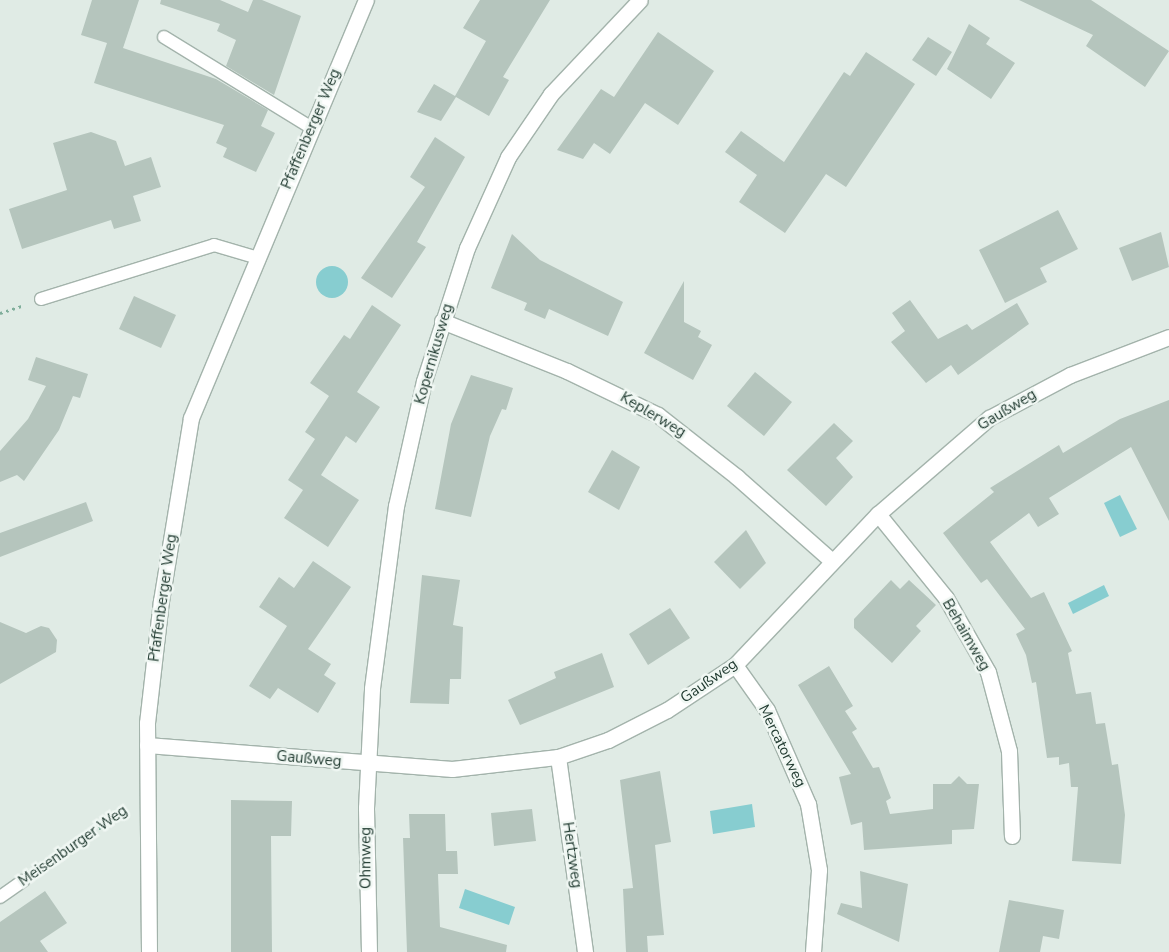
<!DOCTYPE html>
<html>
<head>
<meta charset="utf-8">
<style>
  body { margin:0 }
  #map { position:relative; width:1169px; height:952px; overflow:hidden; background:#e0ebe5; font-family:"Nunito Sans",sans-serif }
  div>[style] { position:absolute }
  .water>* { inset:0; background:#87cdd0 }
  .round { border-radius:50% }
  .building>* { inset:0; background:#b5c5bd }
  .path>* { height:3px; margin-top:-1.5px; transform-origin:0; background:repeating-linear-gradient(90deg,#80ae9b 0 2.5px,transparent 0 6.5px) }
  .roads { filter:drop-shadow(1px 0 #a3b3ab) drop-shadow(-1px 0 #a3b3ab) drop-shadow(0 1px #a3b3ab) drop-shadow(0 -1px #a3b3ab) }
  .service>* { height:12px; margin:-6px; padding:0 6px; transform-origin:6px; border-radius:6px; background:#fff }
  .minor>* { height:15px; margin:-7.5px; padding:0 7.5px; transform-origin:7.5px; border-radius:7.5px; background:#fff }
  .secondary>* { height:15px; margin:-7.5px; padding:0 7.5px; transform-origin:7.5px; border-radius:7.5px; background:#fff }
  span { translate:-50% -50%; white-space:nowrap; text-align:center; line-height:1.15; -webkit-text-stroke:5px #f0f7f3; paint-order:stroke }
  .street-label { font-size:15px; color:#213b31 }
</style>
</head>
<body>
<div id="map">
  <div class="water">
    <div class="round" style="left:316px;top:266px;width:32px;height:32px"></div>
    <div style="clip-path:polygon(1120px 495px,1137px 529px,1120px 537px,1104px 503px)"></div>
    <div style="clip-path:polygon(1104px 585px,1109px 596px,1073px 614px,1068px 603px)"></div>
    <div style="clip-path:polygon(752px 804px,755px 827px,713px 834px,710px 811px)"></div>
    <div style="clip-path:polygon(465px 889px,515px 907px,509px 925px,459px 908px)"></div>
  </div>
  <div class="building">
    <div style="clip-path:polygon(92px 0,139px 0,123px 48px,216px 79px,268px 110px,261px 126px,275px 133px,256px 172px,223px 157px,227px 148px,216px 143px,224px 125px,94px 83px,107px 43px,81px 35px)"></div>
    <div style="clip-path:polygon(161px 0,220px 0,248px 12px,253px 0,262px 0,301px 16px,274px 95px,226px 66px,236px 40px,217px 31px,220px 24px,160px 4px)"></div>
    <div style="clip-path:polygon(480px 0,550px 0,503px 77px,509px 80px,489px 116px,456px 97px,441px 121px,417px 112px,434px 84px,455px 96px,486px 41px,463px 28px)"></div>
    <div style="clip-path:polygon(1019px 0,1091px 0,1169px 51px,1145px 87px,1086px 46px,1093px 35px)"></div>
    <div style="clip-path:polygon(969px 24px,990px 38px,986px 44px,1015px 63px,991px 99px,947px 69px)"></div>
    <div style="clip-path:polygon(658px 32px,714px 71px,678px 125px,645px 103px,610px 154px,594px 143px,583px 159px,557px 150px,601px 89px,614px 97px)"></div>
    <div style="clip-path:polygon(928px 37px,952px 52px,936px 76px,912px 60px)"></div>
    <div style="clip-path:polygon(866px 52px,915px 84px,846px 187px,826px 174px,785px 233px,739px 202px,757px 175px,725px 152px,741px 131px,784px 162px,844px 72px,850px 76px)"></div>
    <div style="clip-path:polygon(91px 132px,116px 141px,125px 166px,151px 157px,161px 187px,133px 196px,141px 221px,114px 229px,111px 220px,22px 249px,9px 209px,67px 190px,53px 143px)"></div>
    <div style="clip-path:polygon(435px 137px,465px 157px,417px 242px,426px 247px,392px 298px,361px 278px,425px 187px,410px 177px)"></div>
    <div style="clip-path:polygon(1058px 210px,1078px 249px,1040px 268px,1047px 282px,1005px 303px,979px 250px)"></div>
    <div style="clip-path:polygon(1161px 232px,1169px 267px,1132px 281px,1119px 248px)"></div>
    <div style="clip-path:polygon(512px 234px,540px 260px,623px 302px,608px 336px,549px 309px,545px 319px,524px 310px,527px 303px,491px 288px)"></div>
    <div style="clip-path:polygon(684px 281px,684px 322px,701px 331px,698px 337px,712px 345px,693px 380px,644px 353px)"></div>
    <div style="clip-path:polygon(134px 296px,176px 315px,161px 348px,119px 329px)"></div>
    <div style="clip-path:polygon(910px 300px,938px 339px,967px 324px,972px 330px,1017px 303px,1029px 324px,958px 375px,951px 365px,926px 383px,891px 342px,905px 331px,892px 313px)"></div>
    <div style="clip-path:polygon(372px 305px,401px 325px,357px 392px,380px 407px,356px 443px,346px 436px,321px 475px,359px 500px,328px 547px,284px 518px,303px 490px,288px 480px,315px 439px,305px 432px,329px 396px,310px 383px,344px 335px,350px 339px)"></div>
    <div style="clip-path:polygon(36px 357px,88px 374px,80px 398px,73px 396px,59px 430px,24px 481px,17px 475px,0 482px,0 451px,28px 419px,46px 386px,28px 380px)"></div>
    <div style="clip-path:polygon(755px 372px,792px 402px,764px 436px,727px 406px)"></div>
    <div style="clip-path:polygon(471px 375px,513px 388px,506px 410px,502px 409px,490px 436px,471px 517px,435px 509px,451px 424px)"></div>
    <div style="clip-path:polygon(1169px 400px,1169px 521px,1131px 447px,1049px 498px,1059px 514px,1038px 527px,1029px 513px,990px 542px,1031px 598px,1044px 592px,1072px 651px,1068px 653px,1076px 694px,1091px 692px,1096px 724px,1105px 723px,1112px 765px,1118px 764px,1125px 815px,1121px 864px,1072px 861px,1078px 787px,1071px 787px,1069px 763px,1059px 765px,1059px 757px,1047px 758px,1036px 682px,1032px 683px,1026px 655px,1016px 634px,1025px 629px,987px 579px,981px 583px,943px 533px,994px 492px,990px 488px,1059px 445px,1063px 453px,1120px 419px)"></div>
    <div style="clip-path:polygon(834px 423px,853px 441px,836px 458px,853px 477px,826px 506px,787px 470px)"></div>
    <div style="clip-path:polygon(612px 450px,640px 467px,619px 510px,588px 492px)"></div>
    <div style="clip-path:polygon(86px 502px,93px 521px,0 557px,0 533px)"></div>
    <div style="clip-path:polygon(746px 530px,766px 563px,740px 589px,714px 562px)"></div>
    <div style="clip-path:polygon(313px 561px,351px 587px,308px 649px,331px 664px,324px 675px,336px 683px,318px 713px,278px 688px,270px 699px,249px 686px,287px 626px,259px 607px,279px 577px,294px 588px)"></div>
    <div style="clip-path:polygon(422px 575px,460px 580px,453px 625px,463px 627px,461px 679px,450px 679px,449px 704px,410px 703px)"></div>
    <div style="clip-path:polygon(891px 580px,900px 589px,909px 580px,936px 605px,916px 626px,921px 631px,892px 663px,854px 628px,854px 619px)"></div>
    <div style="clip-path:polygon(670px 608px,690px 638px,648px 665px,629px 634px)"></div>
    <div style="clip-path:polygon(0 622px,26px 633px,41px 626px,49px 628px,57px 640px,56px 652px,0 684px)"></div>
    <div style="clip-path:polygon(602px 653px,614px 687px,520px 725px,508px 700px,556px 678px,554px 672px)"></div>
    <div style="clip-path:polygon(829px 666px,853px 706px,845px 711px,857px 729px,852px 732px,873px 768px,879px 767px,891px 798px,886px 801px,890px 814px,933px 809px,933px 784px,951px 784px,959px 776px,967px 784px,979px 784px,974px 829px,952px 830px,952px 844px,864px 850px,862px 822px,851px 825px,839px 777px,851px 774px,798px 685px)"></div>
    <div style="clip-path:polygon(660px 771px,671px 842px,655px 845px,664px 935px,647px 936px,648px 952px,626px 952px,623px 889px,633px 888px,620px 780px)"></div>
    <div style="clip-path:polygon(231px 800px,292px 801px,291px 836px,271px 836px,272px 952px,231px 952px)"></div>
    <div style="clip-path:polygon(532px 809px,536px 841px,494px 846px,491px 813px)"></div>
    <div style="clip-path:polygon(409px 814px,445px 814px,446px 851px,457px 851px,458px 874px,438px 874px,440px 927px,507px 945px,506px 952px,407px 952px,403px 838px,410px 838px)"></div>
    <div style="clip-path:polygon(860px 871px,908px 884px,899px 942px,837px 914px,841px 903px,862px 908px)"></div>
    <div style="clip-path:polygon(45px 891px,67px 923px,40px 941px,48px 952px,0 952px,0 922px)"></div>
    <div style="clip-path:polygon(1009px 900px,1064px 910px,1059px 939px,1043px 936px,1040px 952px,999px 952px)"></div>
  </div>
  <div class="path">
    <div style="left:0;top:313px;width:23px;rotate:-18deg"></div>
    <div style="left:40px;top:869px;width:104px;rotate:-34.5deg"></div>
  </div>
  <div class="roads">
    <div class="service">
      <div style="left:164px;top:37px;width:174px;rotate:31.6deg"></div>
      <div style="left:41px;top:299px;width:181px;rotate:-17.3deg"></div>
      <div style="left:214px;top:245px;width:46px;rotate:16.5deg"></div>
      <div style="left:0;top:897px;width:28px;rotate:-35deg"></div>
    </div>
    <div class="minor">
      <div style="left:442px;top:321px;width:135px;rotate:21.8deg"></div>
      <div style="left:567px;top:371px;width:101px;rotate:25.8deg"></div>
      <div style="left:658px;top:415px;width:100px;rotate:38.1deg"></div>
      <div style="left:737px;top:477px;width:127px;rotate:41.5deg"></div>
      <div style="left:878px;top:514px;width:108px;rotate:51deg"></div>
      <div style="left:946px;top:598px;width:85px;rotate:60.4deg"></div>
      <div style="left:988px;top:672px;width:82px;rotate:75.1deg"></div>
      <div style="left:1009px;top:751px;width:85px;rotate:88deg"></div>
      <div style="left:735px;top:665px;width:55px;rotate:54.6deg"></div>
      <div style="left:767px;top:710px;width:103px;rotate:66.4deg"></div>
      <div style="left:808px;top:804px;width:67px;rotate:80.5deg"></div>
      <div style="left:819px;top:870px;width:82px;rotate:94.2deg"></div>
      <div style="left:147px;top:745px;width:306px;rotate:4.5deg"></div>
      <div style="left:452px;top:769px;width:107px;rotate:-6.5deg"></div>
      <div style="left:558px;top:757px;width:53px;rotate:-18.8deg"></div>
      <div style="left:608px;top:740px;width:66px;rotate:-27deg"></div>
      <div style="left:667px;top:710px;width:82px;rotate:-33.5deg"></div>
      <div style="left:735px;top:665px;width:208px;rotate:-46.6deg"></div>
      <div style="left:878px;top:514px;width:147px;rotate:-40.9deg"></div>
      <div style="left:989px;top:418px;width:92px;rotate:-28deg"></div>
      <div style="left:1070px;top:375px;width:106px;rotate:-21deg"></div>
      <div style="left:558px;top:757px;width:197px;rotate:82.1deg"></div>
      <div style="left:369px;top:952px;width:144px;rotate:-91.2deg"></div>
      <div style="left:366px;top:808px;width:120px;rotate:-87.1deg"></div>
      <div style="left:372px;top:688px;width:184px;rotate:-82.5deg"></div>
      <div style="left:396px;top:506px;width:128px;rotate:-77.4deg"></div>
      <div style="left:424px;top:381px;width:140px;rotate:-72.1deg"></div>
      <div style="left:467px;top:248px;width:100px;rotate:-65.7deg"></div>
      <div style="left:508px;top:157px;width:76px;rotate:-55.7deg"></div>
      <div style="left:551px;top:94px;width:129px;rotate:-46.6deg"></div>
    </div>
    <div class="secondary">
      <div style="left:149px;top:952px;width:229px;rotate:-90.5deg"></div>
      <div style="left:147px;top:723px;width:123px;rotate:-83.5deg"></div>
      <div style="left:161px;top:601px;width:185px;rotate:-80.7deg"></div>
      <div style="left:191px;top:418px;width:453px;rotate:-67.3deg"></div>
    </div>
  </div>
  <div class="street-label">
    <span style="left:311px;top:129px;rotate:-67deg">Pfaffenberger Weg</span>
    <span style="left:434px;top:354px;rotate:-74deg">Kopernikusweg</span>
    <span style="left:1007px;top:410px;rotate:-31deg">Gaußweg</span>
    <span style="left:653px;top:415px;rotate:31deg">Keplerweg</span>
    <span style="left:163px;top:598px;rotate:-82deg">Pfaffenberger Weg</span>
    <span style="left:966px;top:635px;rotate:60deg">Behaimweg</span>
    <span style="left:709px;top:681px;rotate:-35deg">Gaußweg</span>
    <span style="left:782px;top:746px;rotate:64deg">Mercatorweg</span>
    <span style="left:309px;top:759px;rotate:5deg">Gaußweg</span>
    <span style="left:73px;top:846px;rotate:-35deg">Meisenburger Weg</span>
    <span style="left:572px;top:855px;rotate:82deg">Hertzweg</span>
    <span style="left:366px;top:858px;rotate:-90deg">Ohmweg</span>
  </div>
</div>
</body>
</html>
